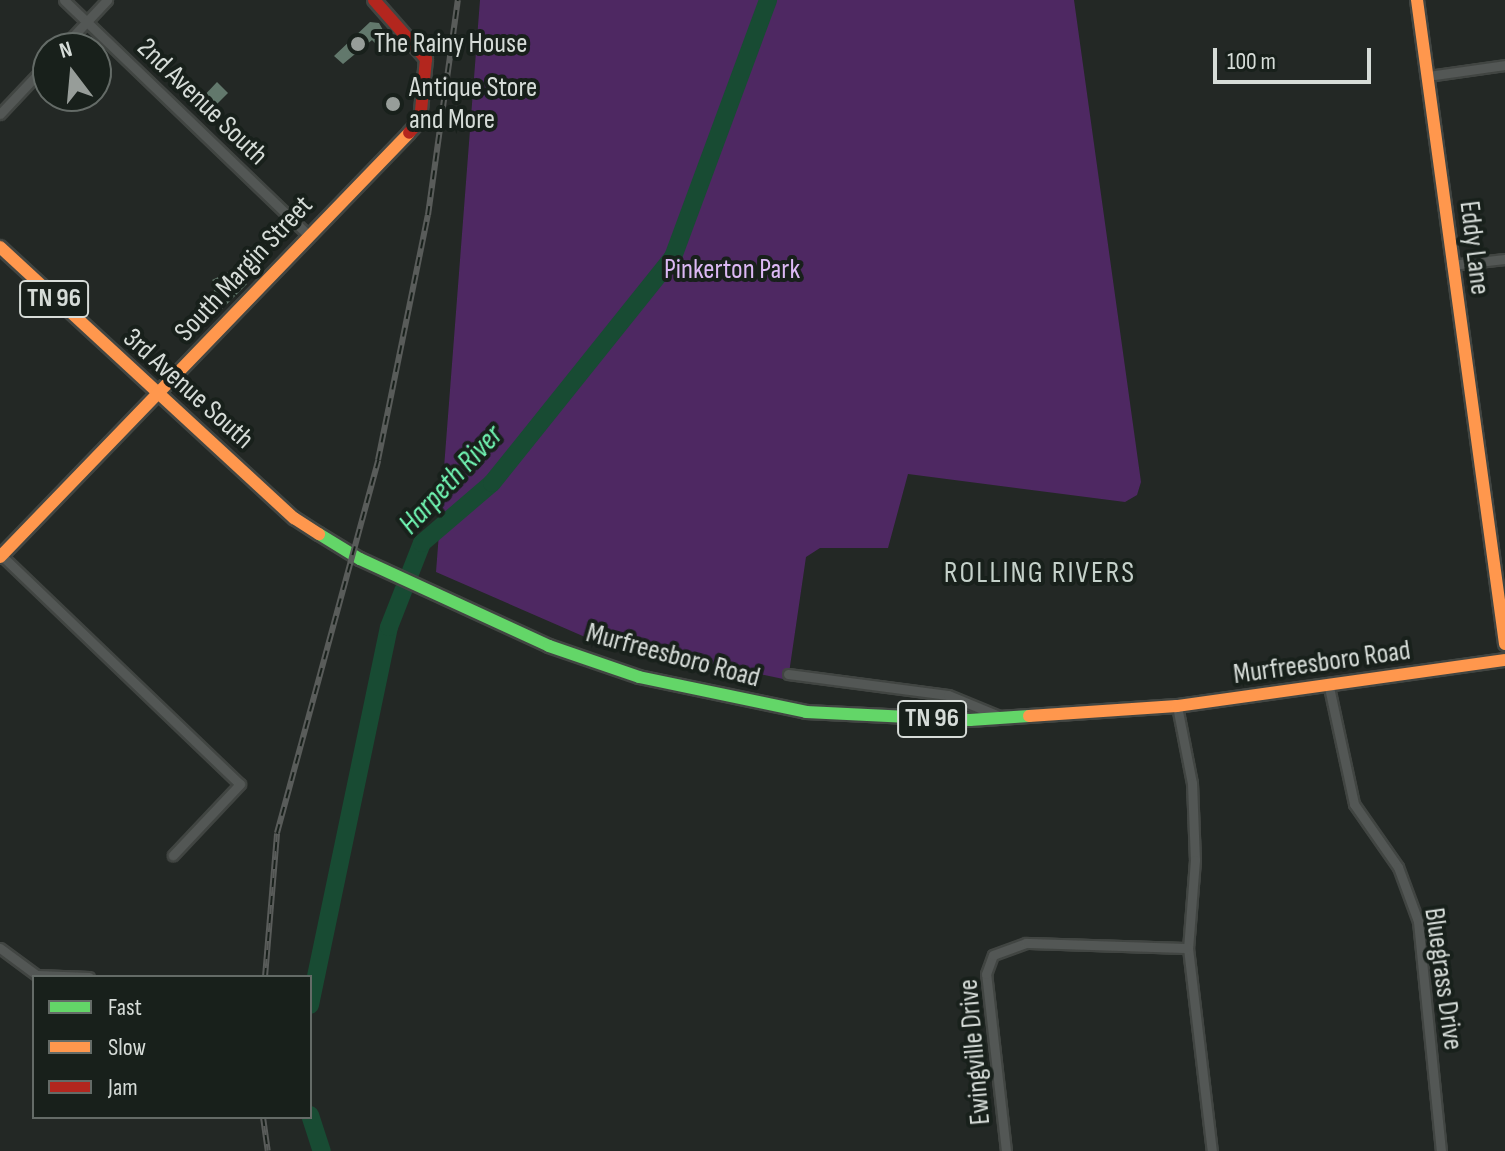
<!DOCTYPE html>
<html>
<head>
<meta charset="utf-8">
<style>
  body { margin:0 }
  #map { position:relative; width:1505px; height:1151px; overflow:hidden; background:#232825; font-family:"Sofia Sans Condensed",sans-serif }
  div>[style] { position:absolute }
  .green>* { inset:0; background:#4e2862 }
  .river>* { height:18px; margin:-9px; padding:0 9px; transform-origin:9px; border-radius:9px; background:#184b33 }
  .building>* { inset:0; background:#62786c }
  .roads { filter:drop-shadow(2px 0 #414542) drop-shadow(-2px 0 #414542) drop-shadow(0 2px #414542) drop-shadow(0 -2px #414542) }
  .street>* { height:9px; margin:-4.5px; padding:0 4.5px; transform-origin:4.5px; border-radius:4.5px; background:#535755 }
  .fast>* { height:12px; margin:-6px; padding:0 6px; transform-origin:6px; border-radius:6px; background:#63d668 }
  .slow>* { height:12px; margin:-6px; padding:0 6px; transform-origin:6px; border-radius:6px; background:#ff974d }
  .jam>* { height:12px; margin:-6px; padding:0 6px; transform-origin:6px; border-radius:6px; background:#b3261e }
  .rail>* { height:6px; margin-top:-3px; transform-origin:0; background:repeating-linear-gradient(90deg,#18201b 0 9px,#595c5a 0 18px); box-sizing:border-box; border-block:2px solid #595c5a }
  .dots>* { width:22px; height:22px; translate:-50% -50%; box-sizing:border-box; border:4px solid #18201b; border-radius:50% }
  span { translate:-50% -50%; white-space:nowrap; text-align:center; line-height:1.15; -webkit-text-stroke:8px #18201b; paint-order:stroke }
  .shield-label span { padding:2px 6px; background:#18201b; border:2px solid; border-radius:6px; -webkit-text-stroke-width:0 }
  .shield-label { font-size:26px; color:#d6dcd8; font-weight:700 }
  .poi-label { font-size:28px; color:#d6dcd8 }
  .left { translate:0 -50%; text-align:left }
  .street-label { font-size:28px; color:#d6dcd8 }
  .park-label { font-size:28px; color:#dcb8f4 }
  .water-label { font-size:30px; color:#71f7b4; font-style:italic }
  .neighbourhood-label { font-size:30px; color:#c5d1ca; letter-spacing:2px }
  .legend { position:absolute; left:32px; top:975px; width:280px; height:144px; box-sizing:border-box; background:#18201b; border:2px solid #646b67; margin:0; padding:10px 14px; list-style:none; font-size:24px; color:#d6dcd8 }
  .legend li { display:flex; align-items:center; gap:16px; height:40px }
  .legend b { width:40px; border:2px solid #646b67 }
  .north { position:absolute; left:32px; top:32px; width:80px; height:80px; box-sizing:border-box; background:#18201b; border:2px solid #646b67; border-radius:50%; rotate:344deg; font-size:22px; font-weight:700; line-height:32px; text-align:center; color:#d6dcd8 }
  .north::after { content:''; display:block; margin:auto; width:28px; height:36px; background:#979d99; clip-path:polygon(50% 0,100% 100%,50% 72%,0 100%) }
  .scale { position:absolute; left:1213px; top:48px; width:158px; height:36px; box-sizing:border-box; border:4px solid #d6dcd8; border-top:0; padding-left:10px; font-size:24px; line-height:28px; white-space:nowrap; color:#d6dcd8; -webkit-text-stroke:6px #18201b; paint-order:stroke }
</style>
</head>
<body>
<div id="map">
  <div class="green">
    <div style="clip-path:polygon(480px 0,1074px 0,1141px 482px,1137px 495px,1125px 502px,908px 474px,888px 548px,820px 548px,806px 557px,788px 680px,585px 637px,436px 572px)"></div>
  </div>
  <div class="river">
    <div style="left:310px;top:1005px;width:386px;rotate:-78.2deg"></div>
    <div style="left:389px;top:627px;width:90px;rotate:-68.6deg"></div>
    <div style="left:422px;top:543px;width:92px;rotate:-40.6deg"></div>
    <div style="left:492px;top:483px;width:290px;rotate:-51.3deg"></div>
    <div style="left:673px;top:257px;width:274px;rotate:-69.7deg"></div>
    <div style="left:310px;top:1115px;width:38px;rotate:72deg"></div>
  </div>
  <div class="building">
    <div style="clip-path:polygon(370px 22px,379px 23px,388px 39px,379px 47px,372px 40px,343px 64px,334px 56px)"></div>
    <div style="clip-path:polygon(217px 82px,228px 93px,212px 109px,201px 99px)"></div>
    <div style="clip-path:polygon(233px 270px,247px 284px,222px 309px,209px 296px,218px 286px,212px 280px)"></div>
  </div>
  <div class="roads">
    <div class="street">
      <div style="left:64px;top:0;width:340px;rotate:43.9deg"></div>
      <div style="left:62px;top:48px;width:66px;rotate:-46.8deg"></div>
      <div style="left:1428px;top:76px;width:78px;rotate:-8.1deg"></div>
      <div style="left:0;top:114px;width:70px;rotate:-46.7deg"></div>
      <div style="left:1451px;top:265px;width:54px;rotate:-6.3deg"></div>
      <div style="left:0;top:554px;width:332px;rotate:43.8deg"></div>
      <div style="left:240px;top:784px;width:98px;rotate:133.3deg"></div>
      <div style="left:788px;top:674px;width:161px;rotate:7.5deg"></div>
      <div style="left:948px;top:695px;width:55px;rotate:22.4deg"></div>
      <div style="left:1329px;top:687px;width:120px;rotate:77.9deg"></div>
      <div style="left:1354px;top:804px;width:77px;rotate:55.1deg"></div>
      <div style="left:1398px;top:867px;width:58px;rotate:69.7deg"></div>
      <div style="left:1418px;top:921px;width:231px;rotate:84.3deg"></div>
      <div style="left:1177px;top:706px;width:78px;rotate:79deg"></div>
      <div style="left:1192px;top:783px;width:77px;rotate:87.8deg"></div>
      <div style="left:1195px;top:860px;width:88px;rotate:94.5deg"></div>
      <div style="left:1188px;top:948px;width:204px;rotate:83.3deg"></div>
      <div style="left:0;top:948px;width:49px;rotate:36.6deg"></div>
      <div style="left:37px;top:975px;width:52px;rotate:2.2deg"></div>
      <div style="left:1006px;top:1151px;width:178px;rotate:-96.4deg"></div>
      <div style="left:986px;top:974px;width:20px;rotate:-70deg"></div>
      <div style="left:993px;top:955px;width:35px;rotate:-20deg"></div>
      <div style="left:1026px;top:943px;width:162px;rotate:1.8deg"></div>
    </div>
    <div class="fast">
      <div style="left:319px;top:534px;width:48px;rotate:31.4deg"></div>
      <div style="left:360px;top:559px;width:208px;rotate:24.7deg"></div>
      <div style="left:549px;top:646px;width:95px;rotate:19deg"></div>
      <div style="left:639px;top:677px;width:171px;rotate:11.8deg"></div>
      <div style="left:806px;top:712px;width:164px;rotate:2.8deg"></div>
      <div style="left:970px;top:720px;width:59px;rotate:-3.9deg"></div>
    </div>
    <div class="slow">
      <div style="left:1417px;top:0;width:650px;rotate:82.22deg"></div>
      <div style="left:0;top:247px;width:400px;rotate:42.7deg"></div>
      <div style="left:294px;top:518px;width:30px;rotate:33deg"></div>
      <div style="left:0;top:557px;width:589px;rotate:-46.03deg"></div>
      <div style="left:1029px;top:716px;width:148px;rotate:-3.9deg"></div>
      <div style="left:1177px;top:706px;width:331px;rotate:-8deg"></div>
    </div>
    <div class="jam">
      <div style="left:374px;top:0;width:79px;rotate:48.6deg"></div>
      <div style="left:426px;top:59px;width:62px;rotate:95.5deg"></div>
      <div style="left:420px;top:121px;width:16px;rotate:133deg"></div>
    </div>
  </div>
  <div class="rail">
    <div style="left:265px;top:977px;width:144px;rotate:-85.2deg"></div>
    <div style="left:277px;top:833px;width:386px;rotate:-74.8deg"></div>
    <div style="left:378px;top:460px;width:250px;rotate:-78.5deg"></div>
    <div style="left:428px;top:215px;width:217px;rotate:-82.1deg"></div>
    <div style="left:263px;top:1117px;width:34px;rotate:82deg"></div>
  </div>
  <div class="dots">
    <div style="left:358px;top:44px;background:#979d99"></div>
    <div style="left:393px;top:104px;background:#979d99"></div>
  </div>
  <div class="shield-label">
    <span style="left:54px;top:299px">TN 96</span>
    <span style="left:932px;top:719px">TN 96</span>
  </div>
  <div class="poi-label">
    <span class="left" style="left:374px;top:44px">The Rainy House</span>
    <span class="left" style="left:409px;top:104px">Antique Store<br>and More</span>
  </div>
  <div class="street-label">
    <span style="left:202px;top:102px;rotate:44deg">2nd Avenue South</span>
    <span style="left:1474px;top:248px;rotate:83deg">Eddy Lane</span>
    <span style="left:244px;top:269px;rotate:-47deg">South Margin Street</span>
    <span style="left:188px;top:389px;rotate:42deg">3rd Avenue South</span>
    <span style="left:673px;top:656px;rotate:15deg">Murfreesboro Road</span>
    <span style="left:1322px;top:663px;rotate:-8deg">Murfreesboro Road</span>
    <span style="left:1443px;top:979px;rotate:82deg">Bluegrass Drive</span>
    <span style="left:975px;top:1052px;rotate:-95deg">Ewingville Drive</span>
  </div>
  <div class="park-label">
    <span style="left:732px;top:270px">Pinkerton Park</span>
  </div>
  <div class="water-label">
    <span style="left:451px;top:480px;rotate:-47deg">Harpeth River</span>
  </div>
  <div class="neighbourhood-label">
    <span style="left:1040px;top:573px">ROLLING RIVERS</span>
  </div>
  <ul class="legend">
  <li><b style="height:10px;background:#63d668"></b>Fast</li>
  <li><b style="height:10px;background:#ff974d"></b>Slow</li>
  <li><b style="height:10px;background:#b3261e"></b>Jam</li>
  </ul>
  <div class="north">N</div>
  <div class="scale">100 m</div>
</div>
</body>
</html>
